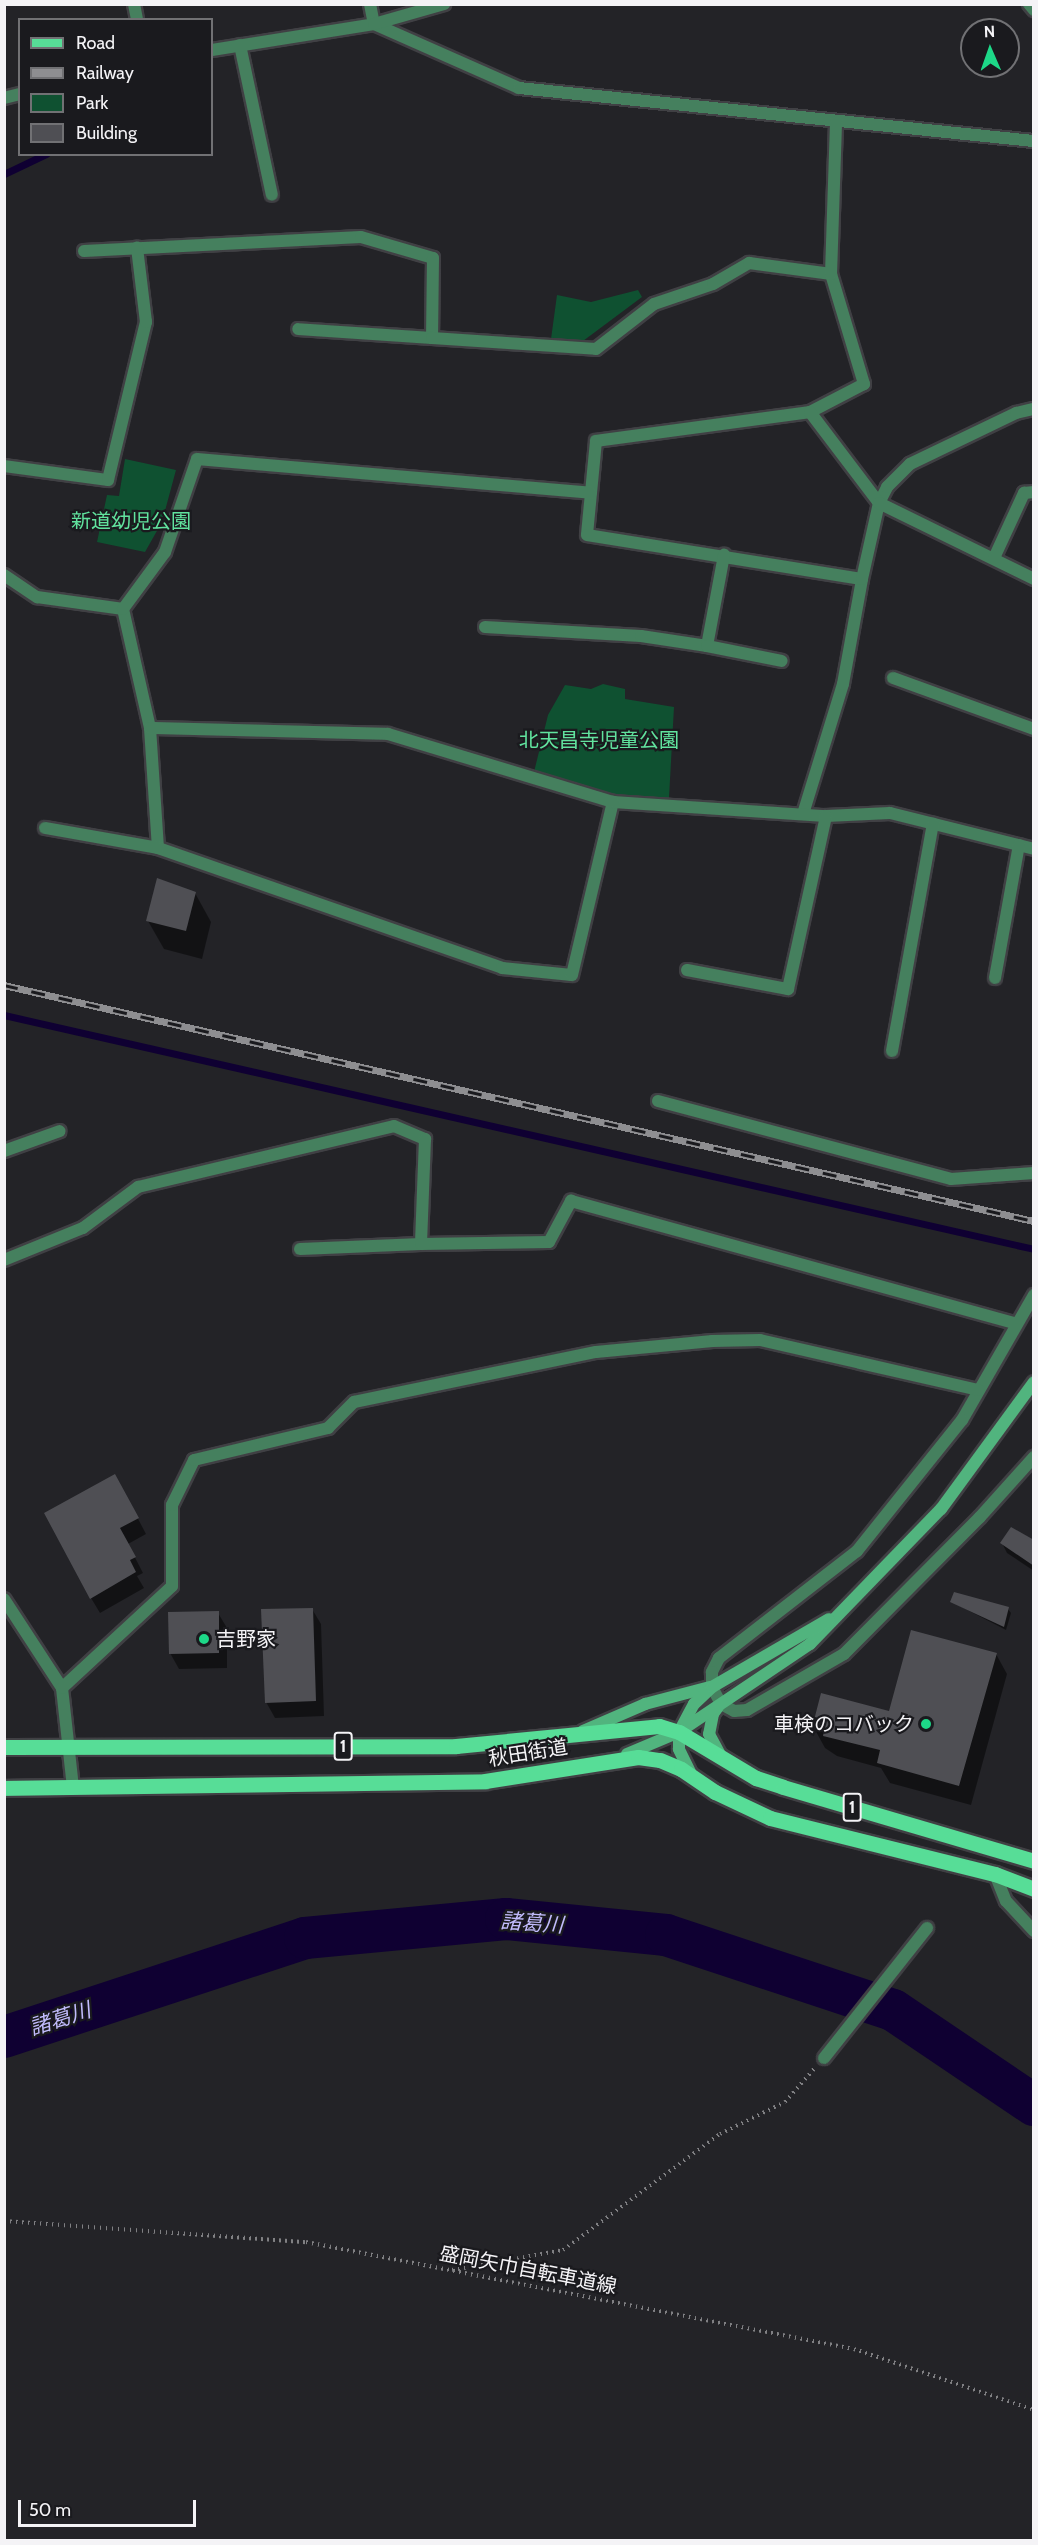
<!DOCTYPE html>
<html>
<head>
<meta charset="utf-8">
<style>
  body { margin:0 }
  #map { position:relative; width:1038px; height:2545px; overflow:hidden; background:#232327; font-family:Cabin,"Noto Sans JP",sans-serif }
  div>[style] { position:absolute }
  .green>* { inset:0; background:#0f5131 }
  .shadow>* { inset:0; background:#0007 }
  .stream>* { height:7px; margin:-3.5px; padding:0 3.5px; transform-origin:3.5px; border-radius:3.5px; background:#0f0032 }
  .river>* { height:42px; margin:-21px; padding:0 21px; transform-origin:21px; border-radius:21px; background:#0f0032 }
  .building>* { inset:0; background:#4f4f54 }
  .path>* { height:4px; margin-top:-2px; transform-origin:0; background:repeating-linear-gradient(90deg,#808083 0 1.5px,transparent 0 6px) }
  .roads { filter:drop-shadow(2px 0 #404044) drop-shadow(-2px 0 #404044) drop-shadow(0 2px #404044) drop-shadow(0 -2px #404044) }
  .lane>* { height:12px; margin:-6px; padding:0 6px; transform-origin:6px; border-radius:6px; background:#45805e }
  .street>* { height:12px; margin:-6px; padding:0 6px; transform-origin:6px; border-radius:6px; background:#45805e }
  .secondary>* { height:12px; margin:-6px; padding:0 6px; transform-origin:6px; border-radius:6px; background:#51b47e }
  .primary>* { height:15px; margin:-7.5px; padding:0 7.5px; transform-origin:7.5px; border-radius:7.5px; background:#57dd97 }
  .rail>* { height:7px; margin-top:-3.5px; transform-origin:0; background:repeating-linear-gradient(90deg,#1a1a1e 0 14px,#8e8e91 0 28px); box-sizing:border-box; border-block:2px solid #8e8e91 }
  .dots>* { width:16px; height:16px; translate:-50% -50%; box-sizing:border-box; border:3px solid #1a1a1e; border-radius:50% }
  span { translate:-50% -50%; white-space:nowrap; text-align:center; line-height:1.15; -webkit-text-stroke:4.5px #1a1a1e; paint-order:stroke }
  .shield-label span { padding:2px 4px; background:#1a1a1e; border:2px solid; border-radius:4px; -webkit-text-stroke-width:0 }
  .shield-label { font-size:18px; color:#f4f3f6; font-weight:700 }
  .park-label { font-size:20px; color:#61e39e }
  .poi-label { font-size:20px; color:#f4f3f6 }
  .left { translate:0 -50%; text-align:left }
  .right { translate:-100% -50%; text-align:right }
  .street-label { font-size:20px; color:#f4f3f6 }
  .water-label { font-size:21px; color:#c2bcfd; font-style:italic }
  .frame { position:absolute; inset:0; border:6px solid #f4f3f6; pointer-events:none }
  .legend { position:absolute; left:18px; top:18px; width:195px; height:138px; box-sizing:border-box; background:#1a1a1e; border:2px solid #717174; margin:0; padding:8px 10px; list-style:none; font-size:18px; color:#f4f3f6 }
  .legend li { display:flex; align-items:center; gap:12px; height:30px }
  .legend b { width:30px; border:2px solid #717174 }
  .north { position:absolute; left:960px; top:18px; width:60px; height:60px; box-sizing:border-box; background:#1a1a1e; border:2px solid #717174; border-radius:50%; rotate:358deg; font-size:16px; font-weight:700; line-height:24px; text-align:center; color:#f4f3f6 }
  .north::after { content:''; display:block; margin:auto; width:21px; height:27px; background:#1dd888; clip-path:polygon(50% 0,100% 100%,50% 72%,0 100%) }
  .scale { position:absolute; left:18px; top:2500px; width:178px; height:27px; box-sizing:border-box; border:3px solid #f4f3f6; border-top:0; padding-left:8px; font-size:18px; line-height:21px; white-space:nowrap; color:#f4f3f6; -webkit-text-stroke:4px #1a1a1e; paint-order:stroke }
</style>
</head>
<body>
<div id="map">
  <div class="green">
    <div style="clip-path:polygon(638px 290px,642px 297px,583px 341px,551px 339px,557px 295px,591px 302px)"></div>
    <div style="clip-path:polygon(125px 459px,176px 470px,162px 522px,145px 552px,97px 542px,107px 495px,119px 496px)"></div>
    <div style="clip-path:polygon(603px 684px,625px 689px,625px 699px,674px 707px,669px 798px,615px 797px,534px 772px,548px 715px,565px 685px,591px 689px)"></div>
  </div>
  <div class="shadow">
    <div style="clip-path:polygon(195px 893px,211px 922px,202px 959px,164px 949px,148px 921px)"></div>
    <div style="clip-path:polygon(124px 1492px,146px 1534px,128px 1544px,143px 1573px,137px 1576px,144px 1588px,100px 1613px,91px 1598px)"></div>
    <div style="clip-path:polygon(1034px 1542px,1034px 1571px,1007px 1553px,1002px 1543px)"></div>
    <div style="clip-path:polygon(952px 1602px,1008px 1609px,1011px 1613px,1006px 1630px)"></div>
    <div style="clip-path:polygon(312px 1609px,321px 1624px,324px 1716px,275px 1718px,266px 1702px)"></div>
    <div style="clip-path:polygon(218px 1613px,227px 1628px,227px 1668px,179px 1669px,170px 1653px)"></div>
    <div style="clip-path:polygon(996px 1654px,1007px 1674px,971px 1805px,890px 1783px,881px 1768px,837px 1756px,825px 1748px,814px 1728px,890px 1713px)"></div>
  </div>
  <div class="stream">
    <div style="left:4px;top:174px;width:47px;rotate:-25.5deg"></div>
    <div style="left:4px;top:1015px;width:1056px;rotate:12.8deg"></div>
  </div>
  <div class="river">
    <div style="left:4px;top:2037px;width:317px;rotate:-18.2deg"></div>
    <div style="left:305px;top:1938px;width:202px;rotate:-5.4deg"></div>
    <div style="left:506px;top:1919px;width:161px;rotate:5.7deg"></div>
    <div style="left:666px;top:1935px;width:239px;rotate:18.3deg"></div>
    <div style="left:893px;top:2010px;width:170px;rotate:34deg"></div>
  </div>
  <div class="building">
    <div style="clip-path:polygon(157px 878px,196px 892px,186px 931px,146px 921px)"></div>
    <div style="clip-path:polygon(115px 1474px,139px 1518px,120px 1528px,136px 1557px,130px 1560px,136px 1572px,90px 1599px,44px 1513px)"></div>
    <div style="clip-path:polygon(1011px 1527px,1034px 1540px,1034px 1566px,1000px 1543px)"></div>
    <div style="clip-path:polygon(954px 1592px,1009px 1607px,1004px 1627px,950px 1602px)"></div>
    <div style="clip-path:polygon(313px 1608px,316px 1701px,265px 1703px,261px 1609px)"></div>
    <div style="clip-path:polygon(219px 1611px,219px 1653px,169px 1654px,168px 1612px)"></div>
    <div style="clip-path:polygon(911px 1630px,997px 1653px,959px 1786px,877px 1763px,880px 1750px,823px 1736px,824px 1731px,812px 1728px,821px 1693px,889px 1711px)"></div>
  </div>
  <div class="path">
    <div style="left:4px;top:2221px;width:303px;rotate:4deg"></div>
    <div style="left:306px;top:2242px;width:558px;rotate:11.05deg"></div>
    <div style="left:854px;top:2349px;width:190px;rotate:18.7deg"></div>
    <div style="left:452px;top:2270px;width:113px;rotate:-10.2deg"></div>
    <div style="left:563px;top:2250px;width:195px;rotate:-36.5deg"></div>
    <div style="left:720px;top:2134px;width:72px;rotate:-26.2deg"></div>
    <div style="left:785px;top:2102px;width:44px;rotate:-48.7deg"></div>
  </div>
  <div class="roads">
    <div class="lane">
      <div style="left:803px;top:814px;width:136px;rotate:-72.9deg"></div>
      <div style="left:843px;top:684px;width:107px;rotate:-79.7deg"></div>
    </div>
    <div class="street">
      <div style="left:134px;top:4px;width:16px;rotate:79deg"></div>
      <div style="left:370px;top:4px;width:20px;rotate:79deg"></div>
      <div style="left:1029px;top:4px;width:8px;rotate:50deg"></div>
      <div style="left:374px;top:24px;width:158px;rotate:23.8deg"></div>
      <div style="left:519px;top:88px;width:518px;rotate:5.88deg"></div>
      <div style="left:240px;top:45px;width:153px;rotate:78deg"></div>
      <div style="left:212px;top:50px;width:164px;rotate:-9.1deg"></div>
      <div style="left:374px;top:24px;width:73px;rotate:-15.9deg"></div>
      <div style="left:4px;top:98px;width:16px;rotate:-14deg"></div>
      <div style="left:84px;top:251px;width:277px;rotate:-2.9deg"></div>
      <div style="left:361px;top:237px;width:75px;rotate:16.3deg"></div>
      <div style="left:433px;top:258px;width:80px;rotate:90.7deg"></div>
      <div style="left:432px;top:338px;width:134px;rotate:-176.2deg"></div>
      <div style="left:831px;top:274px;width:115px;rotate:73.3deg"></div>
      <div style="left:864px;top:384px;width:61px;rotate:152.6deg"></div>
      <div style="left:810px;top:412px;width:216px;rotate:172.3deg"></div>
      <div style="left:596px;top:441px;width:94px;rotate:95.5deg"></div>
      <div style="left:587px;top:535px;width:278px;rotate:9.1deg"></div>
      <div style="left:862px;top:579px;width:78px;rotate:-77.4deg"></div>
      <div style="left:879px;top:503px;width:18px;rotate:-63deg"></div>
      <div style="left:887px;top:487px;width:33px;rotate:-45deg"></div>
      <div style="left:910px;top:464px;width:118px;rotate:-25.7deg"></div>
      <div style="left:1016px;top:413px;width:18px;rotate:-13deg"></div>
      <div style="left:432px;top:338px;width:164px;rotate:3.8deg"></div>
      <div style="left:596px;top:349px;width:73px;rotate:-37.8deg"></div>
      <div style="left:654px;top:304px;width:62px;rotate:-18.7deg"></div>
      <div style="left:713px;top:284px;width:42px;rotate:-30.3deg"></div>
      <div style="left:749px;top:263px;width:83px;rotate:7.6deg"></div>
      <div style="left:831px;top:274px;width:152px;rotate:-88.1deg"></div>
      <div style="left:810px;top:412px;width:114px;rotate:52.8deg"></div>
      <div style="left:879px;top:503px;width:173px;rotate:26.1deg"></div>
      <div style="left:4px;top:466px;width:105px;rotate:7.7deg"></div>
      <div style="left:108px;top:480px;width:163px;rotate:-76.5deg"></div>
      <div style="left:146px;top:322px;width:75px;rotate:-96.9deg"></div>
      <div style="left:994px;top:558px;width:72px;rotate:-65.2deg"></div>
      <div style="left:1024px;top:493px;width:10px;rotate:-6deg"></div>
      <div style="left:4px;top:575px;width:40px;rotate:34deg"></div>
      <div style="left:37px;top:597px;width:87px;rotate:7.9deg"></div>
      <div style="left:123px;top:609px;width:122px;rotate:77.2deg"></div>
      <div style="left:150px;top:728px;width:120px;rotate:86.2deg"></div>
      <div style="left:158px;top:848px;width:364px;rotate:19.2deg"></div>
      <div style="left:502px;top:968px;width:70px;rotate:5.7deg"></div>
      <div style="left:572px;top:975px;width:178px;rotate:-76.7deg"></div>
      <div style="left:613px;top:802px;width:213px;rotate:3.8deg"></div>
      <div style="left:826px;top:816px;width:64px;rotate:-2.7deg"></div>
      <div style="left:890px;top:813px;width:148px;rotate:14deg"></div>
      <div style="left:123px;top:609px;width:71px;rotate:-53.6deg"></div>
      <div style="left:165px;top:552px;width:98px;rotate:-71deg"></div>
      <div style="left:197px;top:459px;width:395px;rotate:4.9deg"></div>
      <div style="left:485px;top:627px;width:156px;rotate:3.3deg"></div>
      <div style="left:641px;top:636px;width:67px;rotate:8.6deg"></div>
      <div style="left:707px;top:646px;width:93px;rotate:-79.4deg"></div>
      <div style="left:707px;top:646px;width:76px;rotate:11.3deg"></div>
      <div style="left:893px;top:678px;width:150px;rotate:19.9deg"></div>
      <div style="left:150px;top:728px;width:238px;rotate:1.4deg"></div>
      <div style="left:388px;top:734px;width:235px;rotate:16.8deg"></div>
      <div style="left:45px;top:828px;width:115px;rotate:10deg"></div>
      <div style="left:687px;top:970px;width:103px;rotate:10.7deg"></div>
      <div style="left:788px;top:989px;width:177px;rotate:-77.6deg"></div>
      <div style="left:995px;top:978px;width:135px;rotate:-79.8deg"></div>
      <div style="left:892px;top:1051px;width:231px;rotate:-79.8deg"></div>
      <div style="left:658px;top:1101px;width:303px;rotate:14.9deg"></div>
      <div style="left:951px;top:1179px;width:83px;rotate:-4.1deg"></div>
      <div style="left:4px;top:1151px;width:59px;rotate:-19.7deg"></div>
      <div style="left:300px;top:1249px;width:121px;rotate:-2.4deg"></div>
      <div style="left:4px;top:1260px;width:85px;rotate:-22.1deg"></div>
      <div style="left:83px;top:1228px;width:69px;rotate:-36.7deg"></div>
      <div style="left:138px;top:1187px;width:263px;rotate:-13.4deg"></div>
      <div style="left:394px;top:1126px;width:34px;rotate:23deg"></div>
      <div style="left:425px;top:1139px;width:105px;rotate:92.2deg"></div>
      <div style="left:421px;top:1244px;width:128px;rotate:-0.9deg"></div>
      <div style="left:549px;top:1242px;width:47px;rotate:-61.8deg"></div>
      <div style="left:571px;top:1201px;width:460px;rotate:15.4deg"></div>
      <div style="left:1034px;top:1295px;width:144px;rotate:119.9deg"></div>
      <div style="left:962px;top:1420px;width:168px;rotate:128.7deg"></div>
      <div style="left:857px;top:1551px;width:175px;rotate:142.2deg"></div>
      <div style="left:719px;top:1658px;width:16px;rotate:117deg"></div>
      <div style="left:712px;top:1672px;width:15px;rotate:90deg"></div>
      <div style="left:712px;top:1687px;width:19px;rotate:62deg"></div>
      <div style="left:721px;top:1704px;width:15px;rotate:28deg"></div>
      <div style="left:734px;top:1711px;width:13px;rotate:-4deg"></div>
      <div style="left:747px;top:1710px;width:112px;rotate:-30deg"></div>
      <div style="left:844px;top:1654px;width:193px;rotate:-45.2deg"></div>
      <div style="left:980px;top:1517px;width:81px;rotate:-48deg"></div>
      <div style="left:4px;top:1599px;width:106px;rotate:56.9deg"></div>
      <div style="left:62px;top:1688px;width:100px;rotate:83.7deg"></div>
      <div style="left:62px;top:1688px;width:150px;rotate:-42.8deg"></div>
      <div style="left:172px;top:1586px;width:81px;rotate:-90deg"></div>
      <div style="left:172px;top:1505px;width:50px;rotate:-63.9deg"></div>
      <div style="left:194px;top:1460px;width:138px;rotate:-13.4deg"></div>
      <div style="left:328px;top:1428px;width:37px;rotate:-45deg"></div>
      <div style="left:354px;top:1402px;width:247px;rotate:-11.7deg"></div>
      <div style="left:596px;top:1352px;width:117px;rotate:-5.4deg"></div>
      <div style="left:712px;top:1341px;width:48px;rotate:-1.2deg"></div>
      <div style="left:760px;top:1340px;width:224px;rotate:12.9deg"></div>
      <div style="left:995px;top:1874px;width:29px;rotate:68deg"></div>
      <div style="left:1006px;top:1901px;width:41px;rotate:47deg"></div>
      <div style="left:824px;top:2058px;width:166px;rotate:-51.6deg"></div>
    </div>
    <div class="secondary">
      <div style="left:718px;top:1707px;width:9px;rotate:126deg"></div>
      <div style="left:713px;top:1714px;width:20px;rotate:101deg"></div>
      <div style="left:709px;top:1734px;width:24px;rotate:62deg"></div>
      <div style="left:583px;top:1731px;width:68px;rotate:-23.5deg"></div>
      <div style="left:645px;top:1704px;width:67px;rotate:-14.7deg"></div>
      <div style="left:627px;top:1754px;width:56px;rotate:-22.9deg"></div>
      <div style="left:679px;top:1732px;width:158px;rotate:-33.9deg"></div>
      <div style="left:810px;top:1644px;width:188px;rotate:-45.9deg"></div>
      <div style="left:941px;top:1509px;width:157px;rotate:-53.8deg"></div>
      <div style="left:691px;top:1774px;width:28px;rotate:-116deg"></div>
      <div style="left:679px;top:1749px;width:17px;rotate:-90deg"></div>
      <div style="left:679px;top:1732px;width:32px;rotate:-62deg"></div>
      <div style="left:694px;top:1704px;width:25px;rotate:-43deg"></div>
      <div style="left:712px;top:1687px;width:135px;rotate:-30.2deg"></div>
    </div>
    <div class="primary">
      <div style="left:4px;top:1747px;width:452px;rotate:-0.1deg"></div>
      <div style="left:456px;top:1746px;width:204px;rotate:-5.6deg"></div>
      <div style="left:659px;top:1726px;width:21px;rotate:17deg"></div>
      <div style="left:679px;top:1732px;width:90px;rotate:30.9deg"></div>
      <div style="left:756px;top:1778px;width:28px;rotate:18deg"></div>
      <div style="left:783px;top:1787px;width:262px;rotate:16.4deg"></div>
      <div style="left:4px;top:1788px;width:481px;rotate:-0.8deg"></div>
      <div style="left:485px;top:1781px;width:155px;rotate:-8.9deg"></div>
      <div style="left:638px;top:1757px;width:22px;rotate:8deg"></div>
      <div style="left:660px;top:1760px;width:23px;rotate:23deg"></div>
      <div style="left:681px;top:1769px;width:41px;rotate:34.1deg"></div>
      <div style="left:715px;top:1792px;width:61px;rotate:25.3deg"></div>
      <div style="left:770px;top:1818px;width:232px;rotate:14deg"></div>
      <div style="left:995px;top:1874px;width:42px;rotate:21deg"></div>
    </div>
  </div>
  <div class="rail">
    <div style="left:4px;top:985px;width:1057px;rotate:12.91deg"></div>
  </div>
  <div class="dots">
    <div style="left:204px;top:1639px;background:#1dd888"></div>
    <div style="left:926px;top:1724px;background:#1dd888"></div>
  </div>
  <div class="shield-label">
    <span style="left:343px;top:1746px">1</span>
    <span style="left:852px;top:1807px">1</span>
  </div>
  <div class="park-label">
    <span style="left:131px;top:521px">新道幼児公園</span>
    <span style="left:599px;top:740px">北天昌寺児童公園</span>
  </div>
  <div class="poi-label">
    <span class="left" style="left:216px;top:1639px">吉野家</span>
    <span class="right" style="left:914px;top:1724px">車検のコバック</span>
  </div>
  <div class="street-label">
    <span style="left:528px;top:1753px;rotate:-9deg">秋田街道</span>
    <span style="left:528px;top:2270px;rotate:11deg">盛岡矢巾自転車道線</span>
  </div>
  <div class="water-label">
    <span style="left:532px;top:1923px;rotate:4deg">諸葛川</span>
    <span style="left:60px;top:2019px;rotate:-18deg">諸葛川</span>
  </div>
  <div class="frame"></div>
  <ul class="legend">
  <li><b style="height:8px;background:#57dd97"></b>Road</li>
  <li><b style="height:8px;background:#8e8e91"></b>Railway</li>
  <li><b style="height:16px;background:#0f5131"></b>Park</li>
  <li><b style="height:16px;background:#4f4f54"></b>Building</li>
  </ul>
  <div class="north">N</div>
  <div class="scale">50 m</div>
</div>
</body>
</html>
